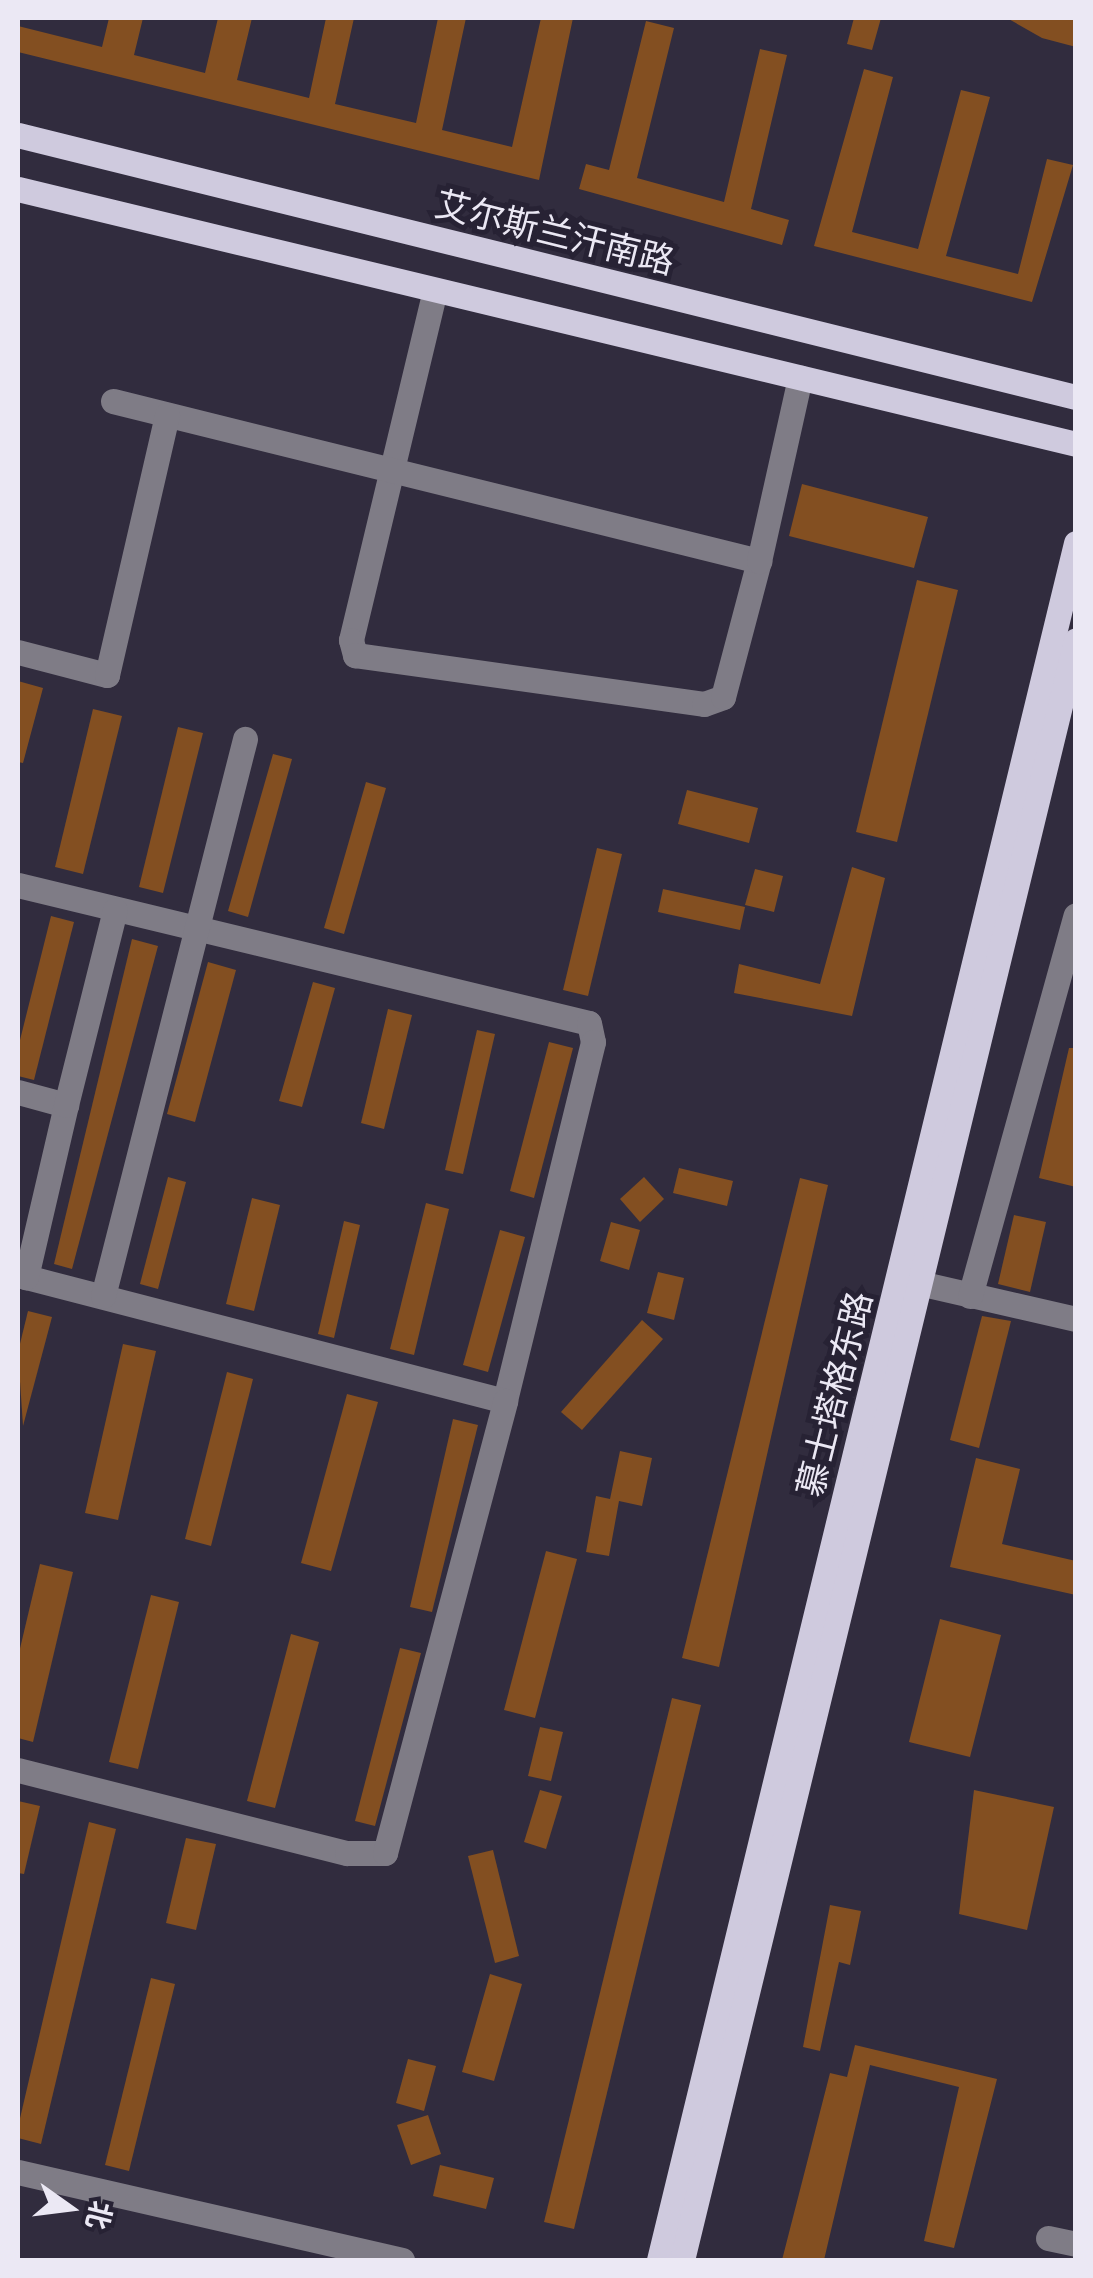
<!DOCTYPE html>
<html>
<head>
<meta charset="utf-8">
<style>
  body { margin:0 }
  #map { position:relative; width:1093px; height:2278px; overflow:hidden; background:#312c3e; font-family:"Asap Condensed","Noto Sans SC",sans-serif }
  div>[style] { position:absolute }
  .building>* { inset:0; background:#834f21 }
  .minor>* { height:25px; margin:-12.5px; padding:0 12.5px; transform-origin:12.5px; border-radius:12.5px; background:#7f7c86 }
  .major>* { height:25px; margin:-12.5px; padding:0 12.5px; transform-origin:12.5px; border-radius:12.5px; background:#cfcade }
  span { translate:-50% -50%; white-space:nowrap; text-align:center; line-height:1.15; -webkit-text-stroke:10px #272234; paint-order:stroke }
  .street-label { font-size:35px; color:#ebe8f4 }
  .frame { position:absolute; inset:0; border:20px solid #ebe8f4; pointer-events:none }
  .north { position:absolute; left:20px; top:2158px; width:100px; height:100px; -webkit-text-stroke:8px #272234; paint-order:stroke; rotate:104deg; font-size:28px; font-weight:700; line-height:40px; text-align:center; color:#ebe8f4 }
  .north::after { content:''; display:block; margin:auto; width:35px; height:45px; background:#ebe8f4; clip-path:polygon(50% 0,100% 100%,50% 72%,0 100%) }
</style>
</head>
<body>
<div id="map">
  <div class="building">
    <div style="clip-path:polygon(109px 18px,143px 18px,134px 55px,205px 73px,218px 18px,252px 18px,237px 80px,309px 98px,326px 18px,354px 18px,335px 104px,416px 123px,438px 18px,466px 18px,442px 130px,512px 147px,541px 18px,573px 18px,539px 180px,18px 52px,18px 26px,102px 47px)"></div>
    <div style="clip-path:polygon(854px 18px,881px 18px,872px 50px,847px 44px)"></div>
    <div style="clip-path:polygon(1007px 18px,1076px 18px,1076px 47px,1042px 38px)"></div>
    <div style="clip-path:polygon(646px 21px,674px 28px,637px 178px,724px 202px,760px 49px,787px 55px,751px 209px,789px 220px,782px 245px,579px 189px,586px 164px,609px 170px)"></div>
    <div style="clip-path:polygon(864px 69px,893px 77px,852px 232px,918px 249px,961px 90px,990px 97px,946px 256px,1018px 274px,1047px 159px,1073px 165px,1032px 302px,814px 246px)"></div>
    <div style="clip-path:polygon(802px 484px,928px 517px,914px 568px,789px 536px)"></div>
    <div style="clip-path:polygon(917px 580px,958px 590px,897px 842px,856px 832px)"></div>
    <div style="clip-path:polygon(18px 681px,43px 688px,23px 763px,18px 762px)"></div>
    <div style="clip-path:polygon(93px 709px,122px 716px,83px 874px,55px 867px)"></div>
    <div style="clip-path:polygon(178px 727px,203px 733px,163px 893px,139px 887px)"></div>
    <div style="clip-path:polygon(273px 754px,292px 759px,248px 917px,228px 911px)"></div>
    <div style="clip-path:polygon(366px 782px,386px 788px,344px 934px,324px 928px)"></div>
    <div style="clip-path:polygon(687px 790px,758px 808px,749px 843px,678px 824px)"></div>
    <div style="clip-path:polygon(597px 848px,622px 854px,588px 996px,563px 990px)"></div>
    <div style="clip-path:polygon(852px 867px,885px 878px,852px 1016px,734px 993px,739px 964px,820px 984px)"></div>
    <div style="clip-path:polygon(755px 869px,783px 876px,774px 912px,745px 905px)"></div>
    <div style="clip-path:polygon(663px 889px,745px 907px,740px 930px,658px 912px)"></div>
    <div style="clip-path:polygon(51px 916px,74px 922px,34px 1080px,18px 1076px,18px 1048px)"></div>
    <div style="clip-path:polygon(132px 939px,158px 946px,72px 1269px,54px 1264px)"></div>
    <div style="clip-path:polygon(208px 962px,236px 970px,195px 1122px,167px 1114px)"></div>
    <div style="clip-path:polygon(313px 982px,335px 988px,302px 1107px,279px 1101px)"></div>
    <div style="clip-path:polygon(388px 1009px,412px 1015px,384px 1129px,361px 1123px)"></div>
    <div style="clip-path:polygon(477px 1030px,495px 1034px,463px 1174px,445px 1170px)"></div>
    <div style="clip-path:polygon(549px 1042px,573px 1048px,534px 1198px,510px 1191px)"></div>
    <div style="clip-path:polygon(1069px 1048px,1076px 1048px,1076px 1187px,1039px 1178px)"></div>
    <div style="clip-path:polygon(679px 1168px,733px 1181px,727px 1206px,673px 1193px)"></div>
    <div style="clip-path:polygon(168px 1177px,186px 1182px,158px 1289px,140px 1284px)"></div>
    <div style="clip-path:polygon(644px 1177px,664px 1199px,640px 1222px,620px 1199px)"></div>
    <div style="clip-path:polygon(800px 1178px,828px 1185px,719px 1667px,682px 1658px)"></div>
    <div style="clip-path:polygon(252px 1198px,280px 1205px,254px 1311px,226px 1304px)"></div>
    <div style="clip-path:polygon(426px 1203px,449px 1209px,414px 1355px,390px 1349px)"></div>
    <div style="clip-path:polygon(1014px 1215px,1046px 1222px,1030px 1292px,998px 1284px)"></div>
    <div style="clip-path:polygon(344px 1221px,360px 1225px,334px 1338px,318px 1334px)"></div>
    <div style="clip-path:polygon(611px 1222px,640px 1230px,629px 1270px,600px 1261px)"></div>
    <div style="clip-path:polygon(500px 1230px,525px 1237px,488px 1372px,463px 1365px)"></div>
    <div style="clip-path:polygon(658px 1272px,684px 1278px,674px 1320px,647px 1313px)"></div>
    <div style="clip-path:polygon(28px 1311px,52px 1317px,23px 1426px,18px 1352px)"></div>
    <div style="clip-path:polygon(982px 1316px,1011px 1321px,979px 1448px,950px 1440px)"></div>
    <div style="clip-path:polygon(642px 1320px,663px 1339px,582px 1430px,561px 1412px)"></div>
    <div style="clip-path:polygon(123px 1344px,156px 1351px,118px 1520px,85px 1513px)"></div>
    <div style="clip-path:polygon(227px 1372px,253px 1379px,211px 1546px,185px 1539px)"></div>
    <div style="clip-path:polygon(347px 1394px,378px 1402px,331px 1571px,301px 1563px)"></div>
    <div style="clip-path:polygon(453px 1419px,478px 1425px,432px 1612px,410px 1607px)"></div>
    <div style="clip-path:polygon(620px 1451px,652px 1458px,642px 1506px,619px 1501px,609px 1556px,586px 1552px,596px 1496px,610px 1499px)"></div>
    <div style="clip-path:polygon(976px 1458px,1020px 1469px,1002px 1544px,1076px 1561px,1076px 1595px,950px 1567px)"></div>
    <div style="clip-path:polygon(546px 1551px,577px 1559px,535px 1718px,504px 1710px)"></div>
    <div style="clip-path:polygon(40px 1564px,73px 1572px,33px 1742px,18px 1738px,18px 1657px)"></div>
    <div style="clip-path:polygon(151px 1595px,179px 1602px,138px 1769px,109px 1762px)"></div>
    <div style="clip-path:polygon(940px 1619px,1001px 1635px,970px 1757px,909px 1742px)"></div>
    <div style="clip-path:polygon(291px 1634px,319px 1642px,275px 1808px,247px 1801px)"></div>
    <div style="clip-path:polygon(400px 1648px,421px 1653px,375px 1826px,355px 1821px)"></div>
    <div style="clip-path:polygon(672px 1698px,701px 1705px,574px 2229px,544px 2222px)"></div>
    <div style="clip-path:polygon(540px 1727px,563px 1732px,551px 1781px,528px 1776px)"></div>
    <div style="clip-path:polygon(540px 1790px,562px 1796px,546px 1849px,524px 1842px)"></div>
    <div style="clip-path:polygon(974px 1790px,1054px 1807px,1027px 1930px,959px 1914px)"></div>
    <div style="clip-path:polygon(18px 1801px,40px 1806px,24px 1874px,18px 1873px)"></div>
    <div style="clip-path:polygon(89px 1822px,116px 1829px,41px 2144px,18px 2138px,18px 2127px)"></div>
    <div style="clip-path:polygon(186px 1838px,216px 1844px,196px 1930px,166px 1923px)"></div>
    <div style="clip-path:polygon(493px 1850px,519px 1956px,495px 1963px,468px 1856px)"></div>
    <div style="clip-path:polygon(830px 1905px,861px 1911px,850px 1965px,839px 1962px,820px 2051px,803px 2047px)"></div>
    <div style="clip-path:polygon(490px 1974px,522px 1984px,494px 2081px,462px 2072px)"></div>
    <div style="clip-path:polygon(151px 1978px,175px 1984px,129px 2171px,105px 2165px)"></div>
    <div style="clip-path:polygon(855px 2045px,997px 2079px,954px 2248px,924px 2241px,959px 2087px,870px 2065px,824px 2260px,782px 2260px,830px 2073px,847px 2077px)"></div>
    <div style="clip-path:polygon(408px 2059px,436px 2066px,424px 2111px,396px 2103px)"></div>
    <div style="clip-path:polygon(428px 2115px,441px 2154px,411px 2165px,397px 2125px)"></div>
    <div style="clip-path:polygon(440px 2165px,494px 2178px,486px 2209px,433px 2196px)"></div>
  </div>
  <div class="minor">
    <div style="left:435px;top:290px;width:360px;rotate:103.5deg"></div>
    <div style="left:351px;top:640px;width:16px;rotate:75deg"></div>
    <div style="left:355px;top:655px;width:352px;rotate:8deg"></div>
    <div style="left:704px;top:704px;width:20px;rotate:-20deg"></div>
    <div style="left:723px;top:697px;width:141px;rotate:-75.2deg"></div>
    <div style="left:113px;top:401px;width:666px;rotate:13.91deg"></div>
    <div style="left:759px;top:561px;width:188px;rotate:-77.4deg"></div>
    <div style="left:18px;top:652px;width:92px;rotate:14.5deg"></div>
    <div style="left:107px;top:675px;width:267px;rotate:-77deg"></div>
    <div style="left:18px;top:885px;width:587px;rotate:13.59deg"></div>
    <div style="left:589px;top:1023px;width:19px;rotate:78deg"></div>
    <div style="left:593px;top:1042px;width:370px;rotate:103.8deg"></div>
    <div style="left:505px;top:1401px;width:503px;rotate:-165.49deg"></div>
    <div style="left:18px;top:1092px;width:50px;rotate:15.2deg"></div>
    <div style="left:66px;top:1105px;width:177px;rotate:103.1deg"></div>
    <div style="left:66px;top:1105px;width:201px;rotate:-75.9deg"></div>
    <div style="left:919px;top:1283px;width:161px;rotate:12.9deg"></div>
    <div style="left:103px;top:1296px;width:575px;rotate:-75.7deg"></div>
    <div style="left:970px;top:1296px;width:395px;rotate:-74.5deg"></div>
    <div style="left:18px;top:1770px;width:339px;rotate:14.2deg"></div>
    <div style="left:347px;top:1853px;width:38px"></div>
    <div style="left:385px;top:1853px;width:468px;rotate:-75.1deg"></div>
    <div style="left:18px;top:2172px;width:394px;rotate:12.9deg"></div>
    <div style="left:1048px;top:2238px;width:29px;rotate:12deg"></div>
  </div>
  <div class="major">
    <div style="left:18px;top:135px;width:1090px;rotate:13.91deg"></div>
    <div style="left:18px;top:189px;width:1088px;rotate:13.55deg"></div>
    <div style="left:659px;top:2260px;width:1767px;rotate:-76.35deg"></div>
    <div style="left:682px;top:2260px;width:1667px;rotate:-76.33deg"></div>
  </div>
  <div class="street-label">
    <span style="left:555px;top:232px;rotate:14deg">艾尔斯兰汗南路</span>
    <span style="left:834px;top:1394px;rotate:-76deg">慕士塔格东路</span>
  </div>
  <div class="frame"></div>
  <div class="north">北</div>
</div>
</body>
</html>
